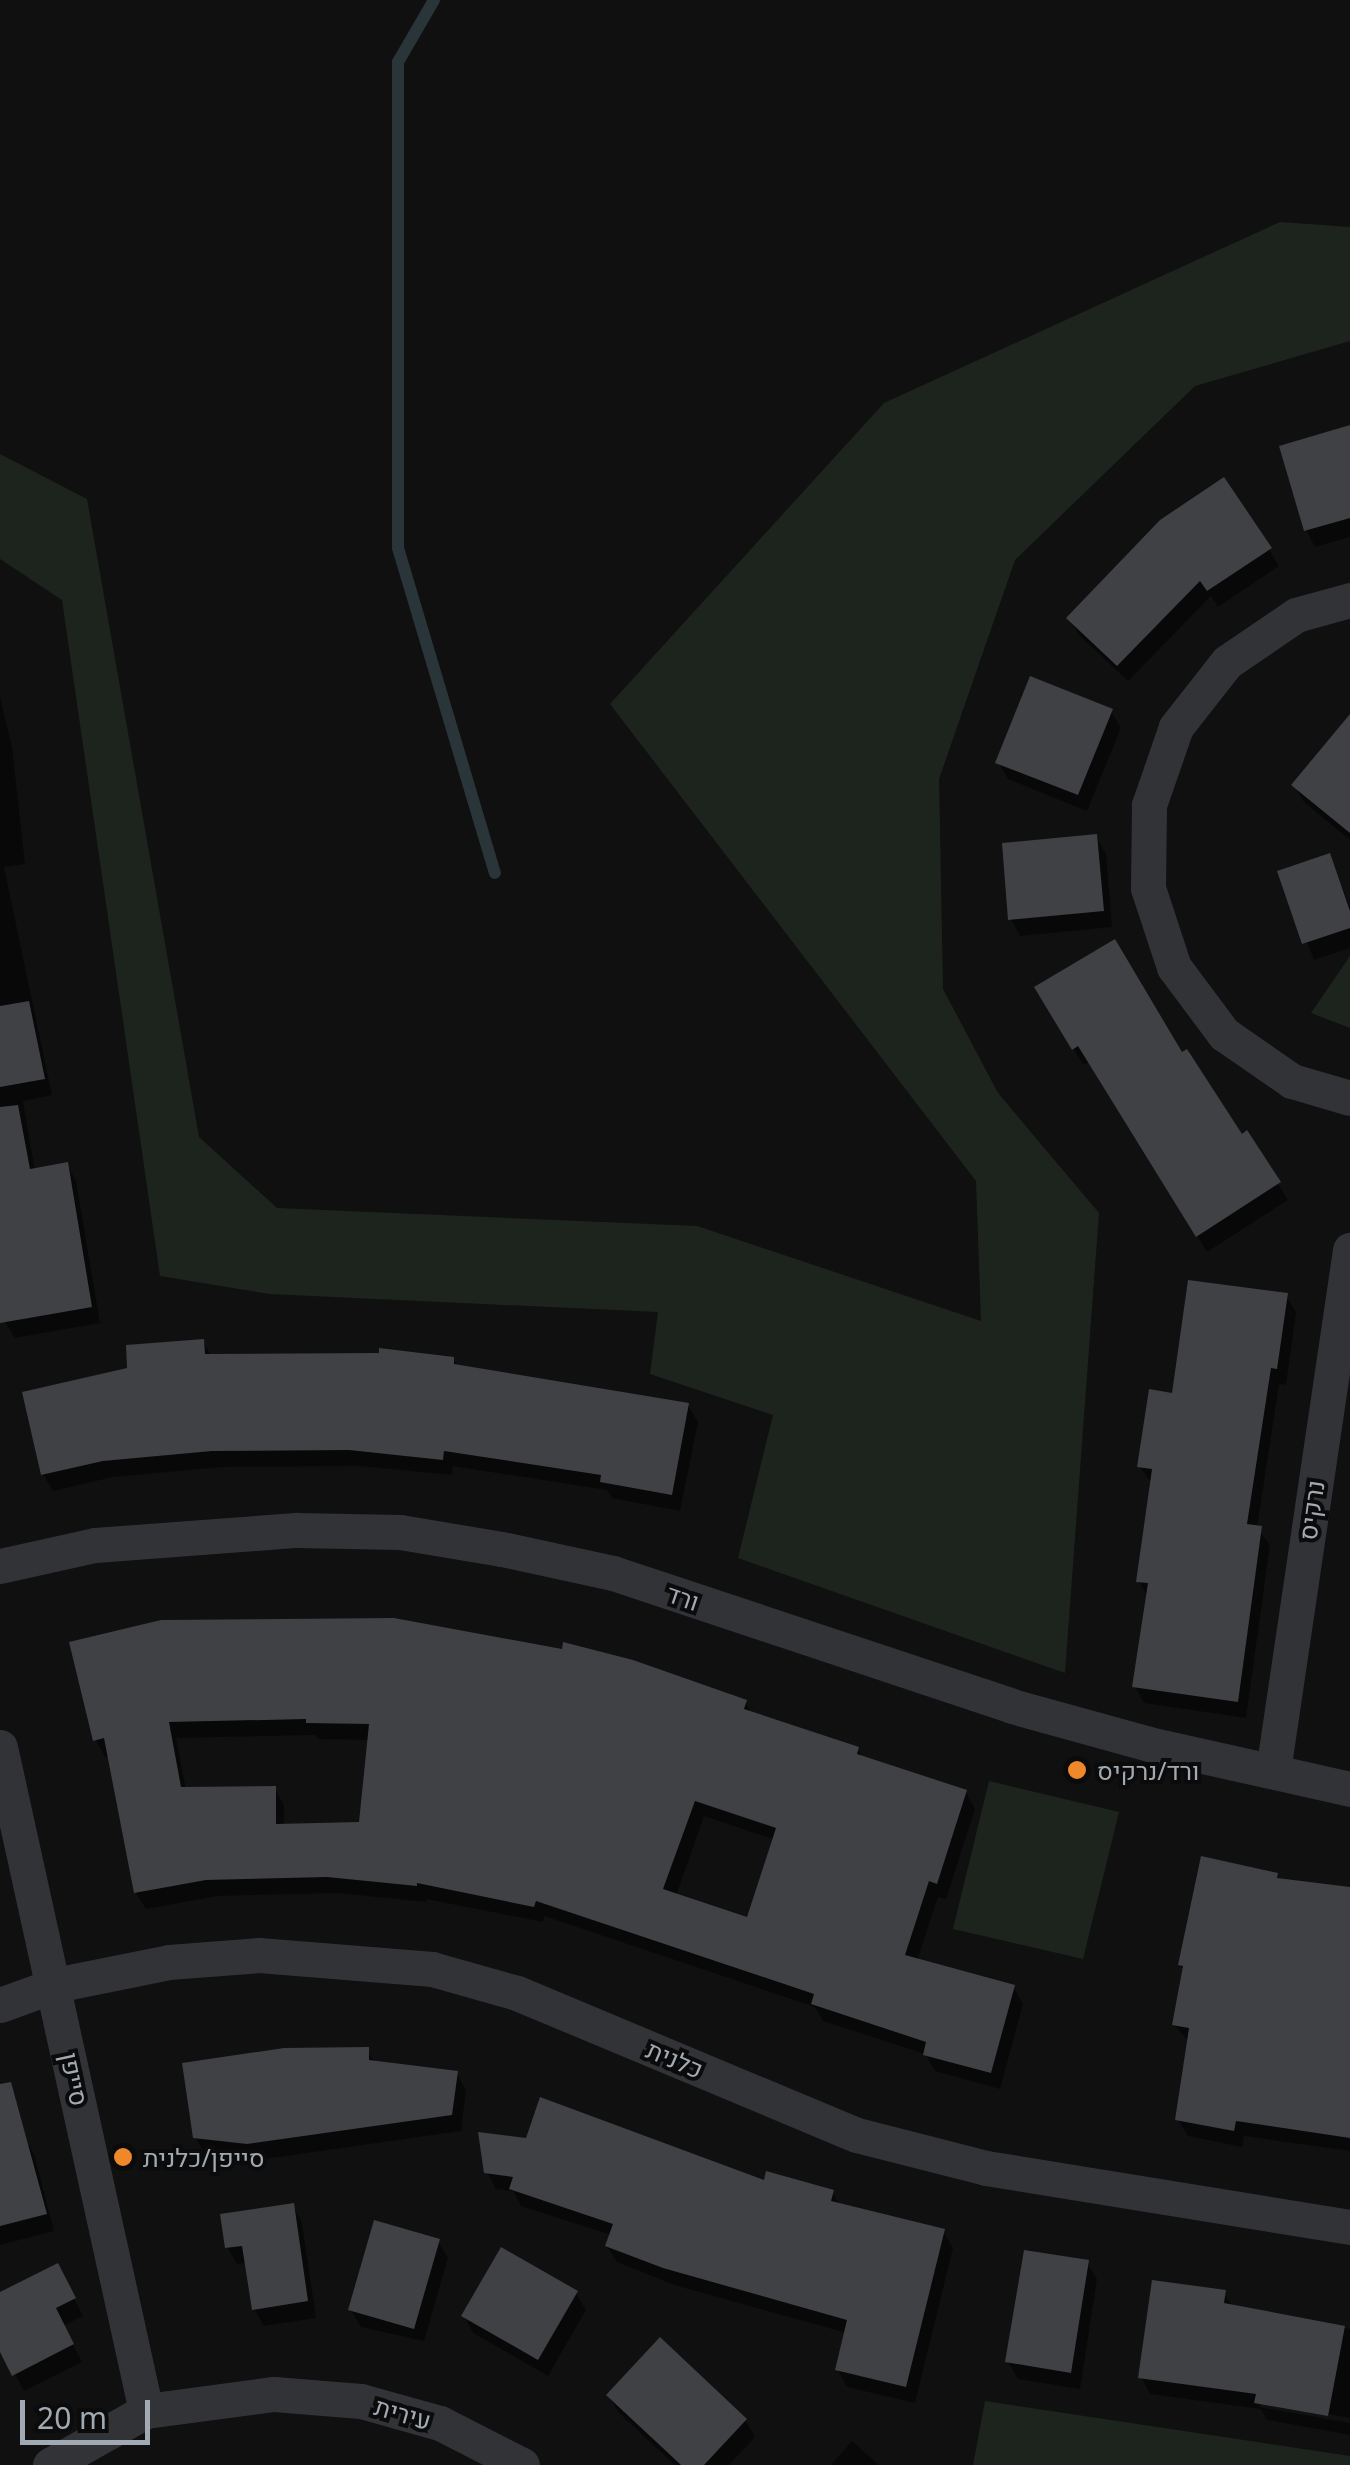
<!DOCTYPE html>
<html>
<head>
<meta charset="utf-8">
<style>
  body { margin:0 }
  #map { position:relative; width:1350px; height:2465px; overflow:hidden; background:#101011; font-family:"Noto Sans",Heebo,sans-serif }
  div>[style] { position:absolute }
  .green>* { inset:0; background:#1d241d }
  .shadow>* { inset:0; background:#0007 }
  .stream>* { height:12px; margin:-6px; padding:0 6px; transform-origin:6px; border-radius:6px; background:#2a353a }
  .building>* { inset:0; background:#3f4144 }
  .street>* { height:35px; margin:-17.5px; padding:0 17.5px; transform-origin:17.5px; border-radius:17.5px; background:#313336 }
  .dots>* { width:28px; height:28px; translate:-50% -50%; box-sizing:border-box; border:5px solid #0b0b0c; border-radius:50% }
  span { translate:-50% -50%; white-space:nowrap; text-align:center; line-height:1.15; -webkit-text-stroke:8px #0b0b0c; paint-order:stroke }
  .street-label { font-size:25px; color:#a1aab2 }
  .poi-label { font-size:25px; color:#a1aab2 }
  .left { translate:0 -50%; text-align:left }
  .scale { position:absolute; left:20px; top:2400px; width:130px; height:45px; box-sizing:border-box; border:5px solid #a1aab2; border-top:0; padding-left:12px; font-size:30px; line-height:35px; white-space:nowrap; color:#a1aab2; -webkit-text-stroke:8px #0b0b0c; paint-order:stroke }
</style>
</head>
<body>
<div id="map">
  <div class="green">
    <div style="clip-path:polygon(1280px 222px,1350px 227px,1350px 341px,1195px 386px,1015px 560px,939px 779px,943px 989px,998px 1093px,1099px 1213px,1065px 1673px,738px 1558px,773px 1415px,650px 1374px,658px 1312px,270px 1294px,160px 1276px,62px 600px,0 559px,0 454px,87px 499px,199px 1137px,277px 1208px,697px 1226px,981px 1321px,976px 1181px,610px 704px,884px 403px)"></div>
    <div style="clip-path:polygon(1350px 956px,1350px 1028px,1311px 1013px)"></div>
    <div style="clip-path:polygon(989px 1781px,1119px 1812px,1083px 1959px,953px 1929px)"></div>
    <div style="clip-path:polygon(985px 2401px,1350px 2456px,1350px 2465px,973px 2465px)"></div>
  </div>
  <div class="shadow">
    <div style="clip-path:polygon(1350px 428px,1350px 537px,1315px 547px,1306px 530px)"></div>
    <div style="clip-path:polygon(1269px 549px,1279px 566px,1218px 607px,1211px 596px,1128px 681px,1079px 635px,1069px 618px)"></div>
    <div style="clip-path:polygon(0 697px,12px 747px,25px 864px,4px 867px,52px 1095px,23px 1101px,35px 1171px,67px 1164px,76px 1181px,100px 1323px,15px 1338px,5px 1322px,0 1294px)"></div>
    <div style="clip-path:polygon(1111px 711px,1121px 728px,1087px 811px,1008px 779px,998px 762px)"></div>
    <div style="clip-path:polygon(1350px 718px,1350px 840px,1304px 802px,1294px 785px)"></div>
    <div style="clip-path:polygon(1096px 837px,1106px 854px,1112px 927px,1020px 936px,1011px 919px)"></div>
    <div style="clip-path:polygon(1329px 856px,1350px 906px,1350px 948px,1314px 960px,1280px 873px)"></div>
    <div style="clip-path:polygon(1037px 987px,1181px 1055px,1241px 1137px,1247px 1134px,1288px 1200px,1207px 1252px,1090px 1062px,1083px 1065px)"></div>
    <div style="clip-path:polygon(1286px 1296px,1296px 1312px,1286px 1385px,1279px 1384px,1257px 1528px,1270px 1545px,1246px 1718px,1144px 1703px,1135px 1687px,1148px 1598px,1139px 1581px,1152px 1484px,1140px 1467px,1174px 1395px)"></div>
    <div style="clip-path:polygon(203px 1342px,212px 1357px,453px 1359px,458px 1367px,688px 1405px,698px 1422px,680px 1511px,612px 1498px,607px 1490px,453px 1466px,452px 1475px,360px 1466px,222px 1467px,113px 1477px,53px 1491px,43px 1474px,130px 1370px)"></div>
    <div style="clip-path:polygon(evenodd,72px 1644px,745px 1702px,753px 1715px,858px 1749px,863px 1759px,966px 1792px,975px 1809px,946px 1899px,938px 1897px,917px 1961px,1014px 1988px,1023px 2004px,1000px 2089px,935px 2071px,925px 2054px,823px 2021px,815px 2007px,544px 1916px,543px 1922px,426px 1899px,426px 1902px,338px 1893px,217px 1896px,146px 1909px,136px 1893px,109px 1756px,105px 1757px,96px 1740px,72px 1644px,315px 1735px,318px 1739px,370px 1740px,361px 1824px,284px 1826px,284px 1805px,274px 1788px,186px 1790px,176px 1738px,315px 1735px,72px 1644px,704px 1816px,775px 1840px,748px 1920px,676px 1896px,704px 1816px)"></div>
    <div style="clip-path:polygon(1277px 1876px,1280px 1881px,1350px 1890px,1350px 2151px,1244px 2136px,1242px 2147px,1188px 2136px,1178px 2120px,1189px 2042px,1174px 2025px,1184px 1971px,1180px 1964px)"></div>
    <div style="clip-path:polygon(367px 2050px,375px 2063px,457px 2074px,466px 2090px,461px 2131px,258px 2160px,205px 2154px,195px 2137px)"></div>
    <div style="clip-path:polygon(0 2136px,24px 2137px,34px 2154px,54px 2231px,0 2245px)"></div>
    <div style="clip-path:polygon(487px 2172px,766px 2183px,832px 2192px,840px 2206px,943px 2231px,953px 2248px,915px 2403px,847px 2387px,838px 2370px,847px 2333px,674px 2285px,617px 2262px,607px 2246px,611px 2235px,521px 2206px,513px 2191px,496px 2189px)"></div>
    <div style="clip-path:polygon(293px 2206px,302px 2223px,316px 2318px,264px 2326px,254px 2309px,247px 2263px,237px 2264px,227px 2247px)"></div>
    <div style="clip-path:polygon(438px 2241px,448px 2258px,424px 2341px,361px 2327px,351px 2310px)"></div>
    <div style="clip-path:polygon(1087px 2263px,1097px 2279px,1080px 2389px,1018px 2379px,1008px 2362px)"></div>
    <div style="clip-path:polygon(66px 2283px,83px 2316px,63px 2326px,82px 2362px,24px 2391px,0 2347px,0 2295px)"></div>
    <div style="clip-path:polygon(576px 2293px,586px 2310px,548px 2376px,473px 2333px,464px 2316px)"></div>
    <div style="clip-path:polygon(1224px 2293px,1233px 2308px,1350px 2329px,1350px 2418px,1260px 2402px,1260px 2407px,1350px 2423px,1350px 2435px,1267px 2420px,1261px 2409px,1150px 2394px,1141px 2377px)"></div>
    <div style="clip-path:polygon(609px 2396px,745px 2420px,755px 2437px,729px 2465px,675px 2465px,619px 2413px)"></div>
    <div style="clip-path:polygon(852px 2441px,879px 2465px,831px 2465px)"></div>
  </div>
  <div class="stream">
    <div style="left:434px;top:0;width:72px;rotate:120.1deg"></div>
    <div style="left:398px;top:62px;width:486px;rotate:90deg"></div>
    <div style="left:398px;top:548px;width:339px;rotate:73.4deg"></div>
  </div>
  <div class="building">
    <div style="clip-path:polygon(1350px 425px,1350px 518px,1304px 531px,1279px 446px)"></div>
    <div style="clip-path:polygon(1224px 477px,1272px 548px,1207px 591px,1200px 581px,1117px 666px,1066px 618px,1160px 520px)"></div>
    <div style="clip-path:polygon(1030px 676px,1113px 709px,1078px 795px,995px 763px)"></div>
    <div style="clip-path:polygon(1350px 714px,1350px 833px,1291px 785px)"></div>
    <div style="clip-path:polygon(1097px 834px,1104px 911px,1008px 920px,1002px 843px)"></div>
    <div style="clip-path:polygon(1330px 853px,1350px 911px,1350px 928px,1302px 944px,1277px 871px)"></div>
    <div style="clip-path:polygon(1115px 939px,1182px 1052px,1187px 1049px,1242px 1134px,1247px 1130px,1281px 1182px,1196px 1237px,1078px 1046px,1072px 1050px,1034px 987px)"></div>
    <div style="clip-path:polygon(29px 1001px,45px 1079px,0 1087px,0 1006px)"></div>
    <div style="clip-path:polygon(18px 1105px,30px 1169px,68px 1162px,92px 1307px,0 1323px,0 1107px)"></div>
    <div style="clip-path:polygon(1188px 1280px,1288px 1293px,1277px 1369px,1271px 1368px,1247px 1524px,1262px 1526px,1238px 1702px,1132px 1687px,1148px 1583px,1136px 1582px,1152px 1469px,1137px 1467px,1149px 1389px,1172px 1393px)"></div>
    <div style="clip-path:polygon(204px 1339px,205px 1354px,379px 1353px,379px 1348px,454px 1357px,454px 1364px,689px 1403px,672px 1495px,600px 1482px,601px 1475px,444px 1451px,443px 1460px,349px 1450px,212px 1451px,103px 1461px,41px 1475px,22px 1392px,127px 1368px,126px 1345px)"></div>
    <div style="clip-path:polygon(evenodd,394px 1618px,562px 1649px,563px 1642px,633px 1660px,747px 1700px,744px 1709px,859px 1747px,857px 1754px,967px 1790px,937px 1884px,929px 1881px,905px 1955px,1015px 1985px,991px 2073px,923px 2055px,926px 2042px,811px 2004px,814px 1994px,536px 1901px,534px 1907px,417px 1883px,417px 1886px,327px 1877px,206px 1880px,134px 1893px,104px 1738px,93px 1741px,69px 1642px,161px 1620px,394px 1618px,306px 1719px,306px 1723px,369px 1724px,359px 1822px,276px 1824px,276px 1786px,181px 1787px,169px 1722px,306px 1719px,394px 1618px,695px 1801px,776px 1828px,747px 1917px,663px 1889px,695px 1801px)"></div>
    <div style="clip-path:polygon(1201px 1856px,1278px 1873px,1277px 1878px,1350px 1887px,1350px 2138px,1236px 2121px,1234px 2131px,1175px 2120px,1189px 2028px,1172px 2025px,1183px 1966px,1178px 1965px)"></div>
    <div style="clip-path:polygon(369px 2047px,369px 2060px,458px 2071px,452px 2115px,247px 2144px,193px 2138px,182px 2063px,284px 2048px)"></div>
    <div style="clip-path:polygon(11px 2082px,47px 2214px,0 2226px,0 2084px)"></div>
    <div style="clip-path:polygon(540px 2097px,764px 2180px,766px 2171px,834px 2190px,831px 2201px,945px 2229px,906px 2387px,835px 2370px,847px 2320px,663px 2268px,605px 2246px,613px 2224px,509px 2189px,513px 2177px,484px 2173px,478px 2132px,526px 2138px)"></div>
    <div style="clip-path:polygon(294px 2203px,308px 2301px,252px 2310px,242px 2246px,225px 2248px,220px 2214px)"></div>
    <div style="clip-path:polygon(374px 2220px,440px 2239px,414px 2329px,348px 2310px)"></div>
    <div style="clip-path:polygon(501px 2247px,578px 2291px,538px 2360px,461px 2316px)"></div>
    <div style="clip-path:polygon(1024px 2250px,1089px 2260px,1071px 2373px,1005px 2362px)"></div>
    <div style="clip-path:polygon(58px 2263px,76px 2298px,56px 2308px,74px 2344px,12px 2376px,0 2352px,0 2292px)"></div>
    <div style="clip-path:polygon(1152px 2280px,1226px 2290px,1224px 2303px,1345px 2326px,1328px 2416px,1254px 2403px,1256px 2394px,1138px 2378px)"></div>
    <div style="clip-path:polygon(660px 2337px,747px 2419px,704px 2465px,681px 2465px,606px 2395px)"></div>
  </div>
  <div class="street">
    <div style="left:1350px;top:600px;width:56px;rotate:164.5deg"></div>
    <div style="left:1296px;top:615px;width:83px;rotate:145.7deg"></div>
    <div style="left:1227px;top:662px;width:83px;rotate:128.1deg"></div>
    <div style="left:1176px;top:727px;width:83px;rotate:109.1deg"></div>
    <div style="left:1149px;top:805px;width:83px;rotate:90.7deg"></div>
    <div style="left:1148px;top:888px;width:83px;rotate:71.8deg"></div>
    <div style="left:1174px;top:967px;width:84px;rotate:53.3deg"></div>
    <div style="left:1224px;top:1034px;width:83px;rotate:34.7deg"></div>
    <div style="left:1292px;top:1081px;width:60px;rotate:16.3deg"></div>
    <div style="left:0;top:1566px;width:97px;rotate:-12.5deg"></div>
    <div style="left:95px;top:1545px;width:202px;rotate:-4.3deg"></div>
    <div style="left:296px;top:1530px;width:104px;rotate:1.1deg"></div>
    <div style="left:400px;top:1532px;width:103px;rotate:9.5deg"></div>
    <div style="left:502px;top:1549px;width:114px;rotate:12.2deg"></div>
    <div style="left:613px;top:1573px;width:421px;rotate:18.4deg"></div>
    <div style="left:1012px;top:1706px;width:142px;rotate:15.5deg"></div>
    <div style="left:1149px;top:1744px;width:206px;rotate:12.6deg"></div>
    <div style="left:0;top:1747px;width:680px;rotate:77.6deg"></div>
    <div style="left:1273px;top:1771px;width:527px;rotate:-81.59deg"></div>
    <div style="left:0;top:2005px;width:59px;rotate:-20deg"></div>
    <div style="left:55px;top:1985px;width:116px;rotate:-11.4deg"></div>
    <div style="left:169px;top:1962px;width:90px;rotate:-4.4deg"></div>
    <div style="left:259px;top:1955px;width:174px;rotate:4.6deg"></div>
    <div style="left:432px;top:1969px;width:88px;rotate:15.8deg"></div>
    <div style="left:517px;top:1993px;width:368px;rotate:22.7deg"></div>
    <div style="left:857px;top:2135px;width:133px;rotate:14.3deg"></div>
    <div style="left:986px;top:2168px;width:369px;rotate:9.2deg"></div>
    <div style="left:50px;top:2465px;width:110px;rotate:-29.4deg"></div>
    <div style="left:146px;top:2411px;width:129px;rotate:-7.6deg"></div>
    <div style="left:274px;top:2394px;width:87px;rotate:4.6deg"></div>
    <div style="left:361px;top:2401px;width:82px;rotate:15.6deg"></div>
    <div style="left:440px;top:2423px;width:92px;rotate:27.1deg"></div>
  </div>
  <div class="dots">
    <div style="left:1077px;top:1770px;background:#ee882b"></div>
    <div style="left:123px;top:2157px;background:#ee882b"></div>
  </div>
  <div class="street-label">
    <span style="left:1311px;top:1510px;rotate:-82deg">נרקיס</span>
    <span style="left:683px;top:1597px;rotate:19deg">ורד</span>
    <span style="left:675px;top:2059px;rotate:23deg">כלנית</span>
    <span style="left:75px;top:2079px;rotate:78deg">סייפן</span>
    <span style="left:403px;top:2413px;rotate:16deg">עירית</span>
  </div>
  <div class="poi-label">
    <span class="left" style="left:1097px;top:1770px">ורד/נרקיס</span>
    <span class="left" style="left:143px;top:2157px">סייפן/כלנית</span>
  </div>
  <div class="scale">20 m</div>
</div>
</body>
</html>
